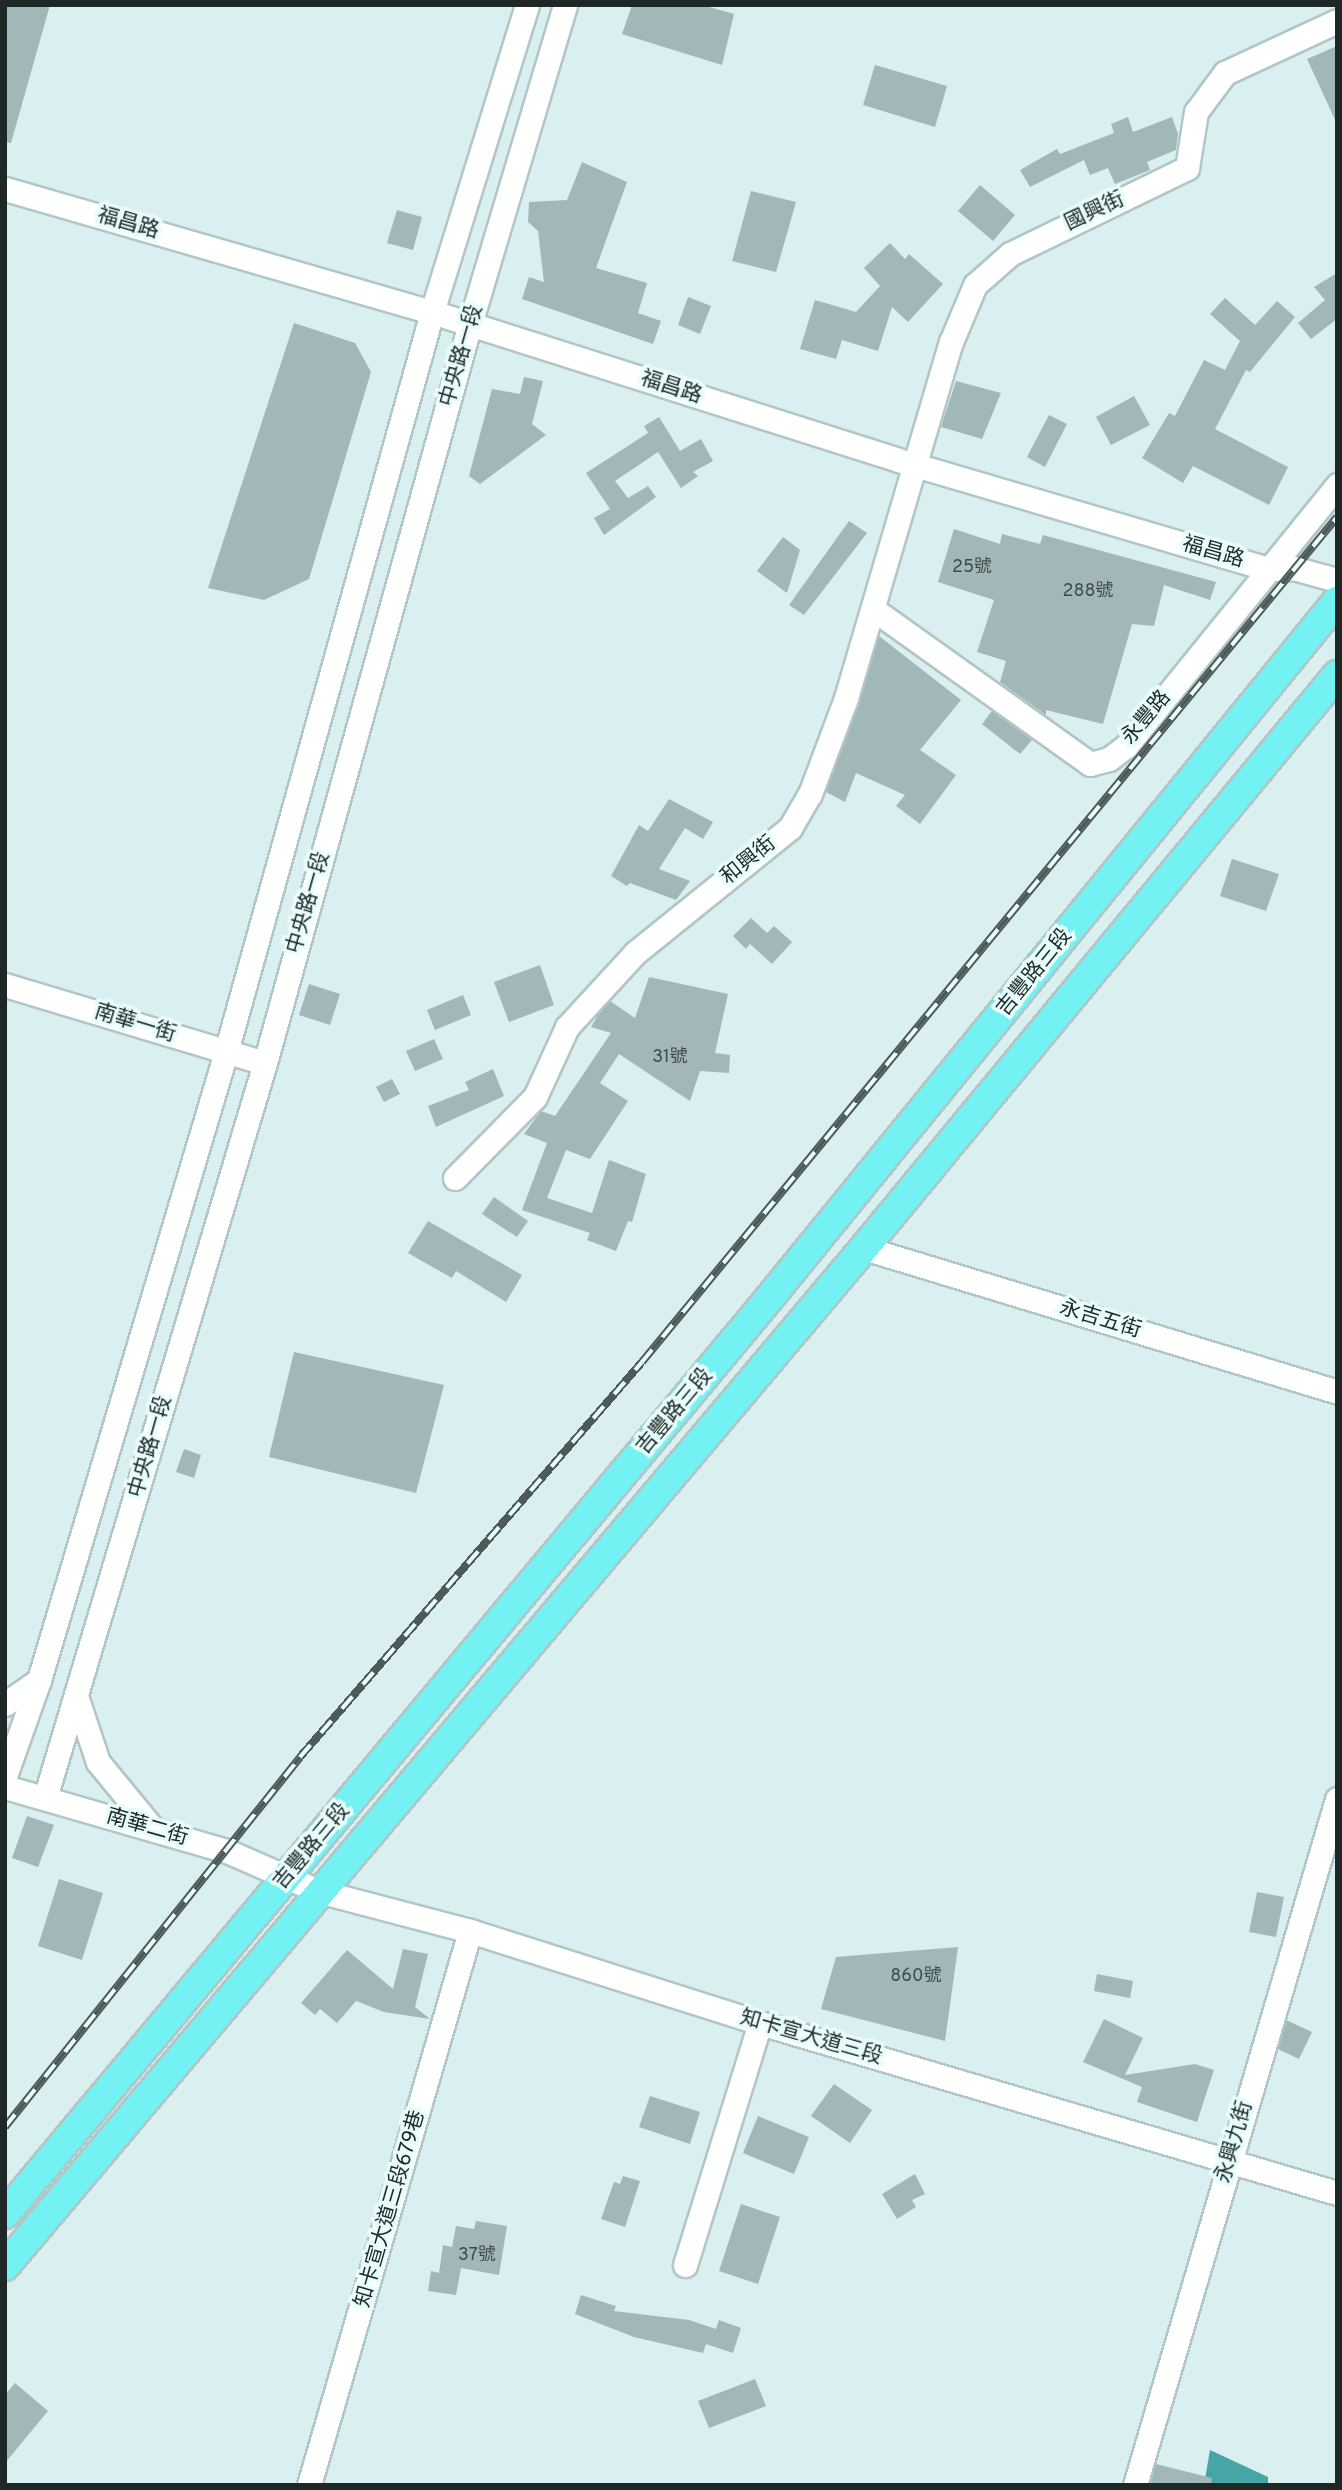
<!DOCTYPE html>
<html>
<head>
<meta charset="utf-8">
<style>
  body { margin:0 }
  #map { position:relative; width:1342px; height:2490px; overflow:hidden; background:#daefef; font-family:Overpass,"Noto Sans TC",sans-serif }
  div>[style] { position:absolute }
  .water>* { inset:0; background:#48a5a5 }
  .building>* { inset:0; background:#a2b7b7 }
  .roads { filter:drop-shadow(2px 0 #b1c6c6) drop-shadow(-2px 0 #b1c6c6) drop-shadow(0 2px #b1c6c6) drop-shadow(0 -2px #b1c6c6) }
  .minor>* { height:23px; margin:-11.5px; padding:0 11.5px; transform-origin:11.5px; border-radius:11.5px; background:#fff }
  .major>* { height:28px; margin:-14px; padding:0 14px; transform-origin:14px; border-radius:14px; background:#74f1f2 }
  .rail>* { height:8px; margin-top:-4px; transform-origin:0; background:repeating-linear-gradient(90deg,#e7fdfc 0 16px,#4e5a5a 0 32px); box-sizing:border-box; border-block:2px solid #4e5a5a }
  span { translate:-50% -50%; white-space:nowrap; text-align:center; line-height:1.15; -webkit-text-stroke:7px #e7fdfc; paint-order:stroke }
  .number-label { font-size:18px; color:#404b4b }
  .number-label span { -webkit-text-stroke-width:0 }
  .street-label { font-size:21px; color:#1f2727 }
  .frame { position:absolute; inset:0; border:7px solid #1f2727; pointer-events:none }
</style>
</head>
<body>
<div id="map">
  <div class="water">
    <div style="clip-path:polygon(1210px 2450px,1268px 2477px,1268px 2485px,1204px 2485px)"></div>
  </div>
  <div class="building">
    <div style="clip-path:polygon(5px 5px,50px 5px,11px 143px,5px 142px)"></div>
    <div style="clip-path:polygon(632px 5px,702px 5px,734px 14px,722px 65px,622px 34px)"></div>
    <div style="clip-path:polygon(1337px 46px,1337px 124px,1307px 59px)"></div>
    <div style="clip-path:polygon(875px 65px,947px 86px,935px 127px,863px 105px)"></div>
    <div style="clip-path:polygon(1128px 117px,1133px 132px,1172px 117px,1178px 134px,1176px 150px,1147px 162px,1150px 170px,1115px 184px,1108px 168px,1090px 175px,1084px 160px,1030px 187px,1020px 170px,1057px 149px,1060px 154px,1114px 133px,1111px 124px)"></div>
    <div style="clip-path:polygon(582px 162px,627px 182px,596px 268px,647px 283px,638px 313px,661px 321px,653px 344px,522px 299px,529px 277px,544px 282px,538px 231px,528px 222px,529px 202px,567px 200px)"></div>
    <div style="clip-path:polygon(980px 185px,1015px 215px,993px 241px,958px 211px)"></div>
    <div style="clip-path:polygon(751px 191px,796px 202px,776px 272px,732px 261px)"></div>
    <div style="clip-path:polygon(397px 210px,422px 217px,413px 250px,387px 243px)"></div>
    <div style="clip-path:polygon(890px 243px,905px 259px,909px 254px,943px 284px,908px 322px,892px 307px,878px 351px,842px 340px,836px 359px,800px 349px,815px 300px,856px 312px,880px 286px,864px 268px)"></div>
    <div style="clip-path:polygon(1337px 273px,1337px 319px,1311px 339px,1298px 323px,1325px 300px,1314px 287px)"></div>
    <div style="clip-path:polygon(688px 297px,711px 306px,700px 334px,678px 325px)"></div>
    <div style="clip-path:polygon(1225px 298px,1255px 325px,1277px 301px,1295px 317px,1250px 372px,1246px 370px,1215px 429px,1288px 467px,1269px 505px,1193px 466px,1183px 483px,1142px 458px,1169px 413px,1175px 416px,1204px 360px,1225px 370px,1240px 341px,1210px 314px)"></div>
    <div style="clip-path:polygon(294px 323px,355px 343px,371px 372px,309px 579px,264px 600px,208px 588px)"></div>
    <div style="clip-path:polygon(524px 377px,543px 381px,532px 424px,546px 435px,480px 484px,469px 476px,492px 389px,520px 394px)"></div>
    <div style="clip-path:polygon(956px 381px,1001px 393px,982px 439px,941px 427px)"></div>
    <div style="clip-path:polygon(1134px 396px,1150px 425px,1111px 445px,1096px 417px)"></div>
    <div style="clip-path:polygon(1049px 415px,1067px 424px,1045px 467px,1027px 457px)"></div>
    <div style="clip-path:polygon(659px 417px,680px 451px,701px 439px,713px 461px,693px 472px,698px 476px,681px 488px,658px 452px,615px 481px,628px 498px,648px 486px,656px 497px,604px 535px,594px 518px,610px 509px,586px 473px,648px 433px,644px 426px)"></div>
    <div style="clip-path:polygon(849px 521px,867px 533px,804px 615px,789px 605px)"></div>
    <div style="clip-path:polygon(954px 529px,1000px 544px,1002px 534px,1040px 544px,1043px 535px,1216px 582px,1210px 600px,1164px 585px,1154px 626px,1132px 624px,1103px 724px,1046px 710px,1046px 715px,1000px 682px,1006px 661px,977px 652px,994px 600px,938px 582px)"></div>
    <div style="clip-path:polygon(783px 537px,800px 550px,787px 593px,757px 571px)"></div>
    <div style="clip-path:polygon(879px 636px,961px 700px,920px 750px,956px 775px,920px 824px,896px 806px,905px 795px,856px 773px,845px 802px,826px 792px)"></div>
    <div style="clip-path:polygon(992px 711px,1032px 740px,1020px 754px,982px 724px)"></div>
    <div style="clip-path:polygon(669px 799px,713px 822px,703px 839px,685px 828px,659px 869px,690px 881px,676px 900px,630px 883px,627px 886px,611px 876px,639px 825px,648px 831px)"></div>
    <div style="clip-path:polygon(1232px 859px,1279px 874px,1266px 911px,1220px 896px)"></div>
    <div style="clip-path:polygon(751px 918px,767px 933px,774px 926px,792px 942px,772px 964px,750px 944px,746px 949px,733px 936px)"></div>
    <div style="clip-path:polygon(540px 965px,554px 1005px,509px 1022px,494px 982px)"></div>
    <div style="clip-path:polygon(649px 977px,728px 994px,715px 1053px,730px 1055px,729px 1073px,700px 1071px,690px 1101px,619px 1054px,600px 1083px,628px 1101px,590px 1159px,566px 1150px,547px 1198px,592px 1213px,609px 1160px,646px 1174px,632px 1222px,628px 1221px,616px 1251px,587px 1240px,590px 1233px,522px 1210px,547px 1143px,524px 1134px,541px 1111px,555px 1116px,611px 1033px,591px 1027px,598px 1015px,610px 1001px,635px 1018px)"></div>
    <div style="clip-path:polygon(309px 984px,340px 994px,330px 1025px,299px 1015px)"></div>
    <div style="clip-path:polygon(463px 995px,471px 1015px,435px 1030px,427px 1010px)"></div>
    <div style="clip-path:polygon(434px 1039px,443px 1059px,415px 1071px,406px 1051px)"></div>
    <div style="clip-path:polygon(493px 1069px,504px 1096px,436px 1127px,428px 1106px,469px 1090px,465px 1082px)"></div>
    <div style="clip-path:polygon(392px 1079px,400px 1094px,384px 1102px,376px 1087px)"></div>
    <div style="clip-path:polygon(494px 1197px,528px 1221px,517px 1237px,482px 1214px)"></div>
    <div style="clip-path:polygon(428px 1221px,522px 1275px,506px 1302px,456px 1271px,452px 1278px,408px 1253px)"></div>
    <div style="clip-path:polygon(294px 1352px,444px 1385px,416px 1493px,269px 1457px)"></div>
    <div style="clip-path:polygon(184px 1449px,201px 1455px,194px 1478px,176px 1472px)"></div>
    <div style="clip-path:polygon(27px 1816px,54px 1825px,38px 1867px,12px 1858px)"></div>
    <div style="clip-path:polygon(59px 1879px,103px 1893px,82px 1960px,38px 1946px)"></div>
    <div style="clip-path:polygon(1257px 1892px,1284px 1897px,1276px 1937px,1249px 1932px)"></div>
    <div style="clip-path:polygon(958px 1947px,945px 2041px,821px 2009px,836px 1957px)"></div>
    <div style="clip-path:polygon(403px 1949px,428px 1954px,415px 2007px,430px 2019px,384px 2012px,356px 2001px,337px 2023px,320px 2009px,315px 2015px,301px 2003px,347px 1950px,393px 1989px)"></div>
    <div style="clip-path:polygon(1097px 1974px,1133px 1981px,1130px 1998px,1094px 1991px)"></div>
    <div style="clip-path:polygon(1104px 2019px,1143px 2038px,1125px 2075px,1195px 2064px,1214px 2070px,1197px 2122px,1137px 2102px,1142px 2087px,1083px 2062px)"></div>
    <div style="clip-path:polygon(1286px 2020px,1312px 2032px,1299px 2059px,1278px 2049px)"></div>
    <div style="clip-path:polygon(834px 2084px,872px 2110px,850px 2143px,811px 2116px)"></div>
    <div style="clip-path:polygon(650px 2096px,700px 2112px,690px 2144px,639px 2127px)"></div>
    <div style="clip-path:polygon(758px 2116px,809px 2137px,794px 2174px,743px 2153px)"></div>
    <div style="clip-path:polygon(915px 2174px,925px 2194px,912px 2200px,916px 2207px,897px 2219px,882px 2194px)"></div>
    <div style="clip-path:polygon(623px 2176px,640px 2181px,625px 2227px,601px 2219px,614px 2182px,620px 2184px)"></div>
    <div style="clip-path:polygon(741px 2204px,780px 2217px,758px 2284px,719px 2271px)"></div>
    <div style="clip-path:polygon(476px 2221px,507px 2226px,499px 2275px,461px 2268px,456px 2295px,428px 2291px,431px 2271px,439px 2273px,443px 2245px,452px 2247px,456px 2226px,474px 2229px)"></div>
    <div style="clip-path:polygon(581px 2295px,616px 2306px,614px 2311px,689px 2320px,716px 2329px,719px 2320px,741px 2328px,733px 2353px,706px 2344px,703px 2353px,634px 2337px,575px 2314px)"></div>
    <div style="clip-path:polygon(755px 2379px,766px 2406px,709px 2428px,698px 2401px)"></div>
    <div style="clip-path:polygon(15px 2383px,48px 2411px,5px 2463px,5px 2395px)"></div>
    <div style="clip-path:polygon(1156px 2464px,1212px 2478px,1211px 2485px,1150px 2485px)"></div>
  </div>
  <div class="roads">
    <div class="minor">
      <div style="left:5px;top:189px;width:444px;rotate:16.1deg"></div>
      <div style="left:432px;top:312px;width:489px;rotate:17.6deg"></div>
      <div style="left:898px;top:460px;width:387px;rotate:16.4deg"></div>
      <div style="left:1269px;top:569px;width:24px;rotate:-2deg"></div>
      <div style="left:1293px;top:568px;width:46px;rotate:15.3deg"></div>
      <div style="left:873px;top:609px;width:267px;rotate:35.5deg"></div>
      <div style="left:1090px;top:764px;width:20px;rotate:-15deg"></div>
      <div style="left:1109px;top:759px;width:21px;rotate:-37deg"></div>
      <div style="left:1126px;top:746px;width:336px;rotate:-51deg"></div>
      <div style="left:5px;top:985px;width:271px;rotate:16.7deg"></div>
      <div style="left:455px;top:1178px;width:114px;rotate:-45.4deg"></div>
      <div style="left:535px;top:1097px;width:77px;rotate:-65.4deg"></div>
      <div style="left:567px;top:1027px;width:100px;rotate:-47.4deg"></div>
      <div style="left:635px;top:953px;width:199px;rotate:-38.9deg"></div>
      <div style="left:790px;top:828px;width:39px;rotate:-60deg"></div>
      <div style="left:810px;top:794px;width:103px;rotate:-69.4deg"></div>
      <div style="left:846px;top:698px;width:371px;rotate:-73.6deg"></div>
      <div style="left:951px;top:342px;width:62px;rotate:-67.2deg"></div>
      <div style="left:975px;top:285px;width:47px;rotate:-41.5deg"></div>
      <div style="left:1010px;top:254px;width:197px;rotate:-25.9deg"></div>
      <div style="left:1187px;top:168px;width:57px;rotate:-80.9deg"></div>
      <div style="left:1196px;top:112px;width:49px;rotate:-53.4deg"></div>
      <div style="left:1225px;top:73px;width:123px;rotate:-24.9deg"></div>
      <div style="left:864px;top:1248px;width:494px;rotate:16.9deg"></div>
      <div style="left:77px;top:1699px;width:66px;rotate:71.6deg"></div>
      <div style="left:98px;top:1762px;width:87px;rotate:50.6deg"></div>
      <div style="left:5px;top:1704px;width:42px;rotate:-35.2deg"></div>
      <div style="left:5px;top:1776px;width:102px;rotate:-70.5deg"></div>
      <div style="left:39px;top:1680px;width:655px;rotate:-73.42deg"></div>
      <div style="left:226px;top:1052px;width:768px;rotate:-74.44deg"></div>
      <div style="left:432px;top:312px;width:321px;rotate:-72.8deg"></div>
      <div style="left:5px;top:1787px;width:231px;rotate:16.1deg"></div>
      <div style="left:227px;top:1851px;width:99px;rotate:23.7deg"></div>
      <div style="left:318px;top:1891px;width:157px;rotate:14.7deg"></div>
      <div style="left:470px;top:1931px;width:304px;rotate:17.6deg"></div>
      <div style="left:760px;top:2023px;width:602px;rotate:16.42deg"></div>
      <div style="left:45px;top:1798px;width:767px;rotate:-73.34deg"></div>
      <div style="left:265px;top:1063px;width:767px;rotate:-74.5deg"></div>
      <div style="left:470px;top:324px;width:333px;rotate:-73.4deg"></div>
      <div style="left:685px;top:2265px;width:253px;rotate:-72.8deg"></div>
      <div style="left:309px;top:2485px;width:577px;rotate:-73.8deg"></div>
      <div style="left:1135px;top:2485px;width:715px;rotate:-73.59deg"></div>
    </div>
    <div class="major">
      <div style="left:5px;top:2214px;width:1189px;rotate:-50.15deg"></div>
      <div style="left:767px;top:1301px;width:903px;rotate:-50.84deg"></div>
      <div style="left:5px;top:2266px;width:1332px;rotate:-49.84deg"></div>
      <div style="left:864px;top:1248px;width:743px;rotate:-50.46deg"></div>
    </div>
  </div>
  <div class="rail">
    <div style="left:5px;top:2127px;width:473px;rotate:-51.4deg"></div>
    <div style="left:300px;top:1757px;width:522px;rotate:-49.11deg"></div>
    <div style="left:642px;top:1362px;width:1094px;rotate:-50.56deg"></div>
  </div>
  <div class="number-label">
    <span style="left:972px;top:568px">25號</span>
    <span style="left:1088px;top:592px">288號</span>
    <span style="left:670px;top:1058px">31號</span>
    <span style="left:916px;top:1977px">860號</span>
    <span style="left:477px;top:2256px">37號</span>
  </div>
  <div class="street-label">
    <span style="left:1095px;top:212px;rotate:-25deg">國興街</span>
    <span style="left:128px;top:224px;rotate:16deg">福昌路</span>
    <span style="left:462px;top:356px;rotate:-74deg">中央路一段</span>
    <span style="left:671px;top:388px;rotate:18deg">福昌路</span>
    <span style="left:1213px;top:553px;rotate:16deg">福昌路</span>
    <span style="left:1147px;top:718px;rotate:-50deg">永豐路</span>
    <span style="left:749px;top:861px;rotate:-39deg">和興街</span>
    <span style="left:309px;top:903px;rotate:-74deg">中央路一段</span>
    <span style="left:1035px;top:973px;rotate:-51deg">吉豐路三段</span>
    <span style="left:135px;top:1024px;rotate:17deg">南華一街</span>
    <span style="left:1100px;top:1320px;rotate:17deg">永吉五街</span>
    <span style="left:675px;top:1412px;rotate:-50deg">吉豐路三段</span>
    <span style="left:151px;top:1447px;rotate:-74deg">中央路一段</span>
    <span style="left:147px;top:1828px;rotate:16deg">南華二街</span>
    <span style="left:312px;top:1847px;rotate:-50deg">吉豐路三段</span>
    <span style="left:811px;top:2038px;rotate:16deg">知卡宣大道三段</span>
    <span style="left:1235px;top:2142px;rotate:-74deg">永興九街</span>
    <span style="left:391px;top:2209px;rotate:-74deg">知卡宣大道三段679巷</span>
  </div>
  <div class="frame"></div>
</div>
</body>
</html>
